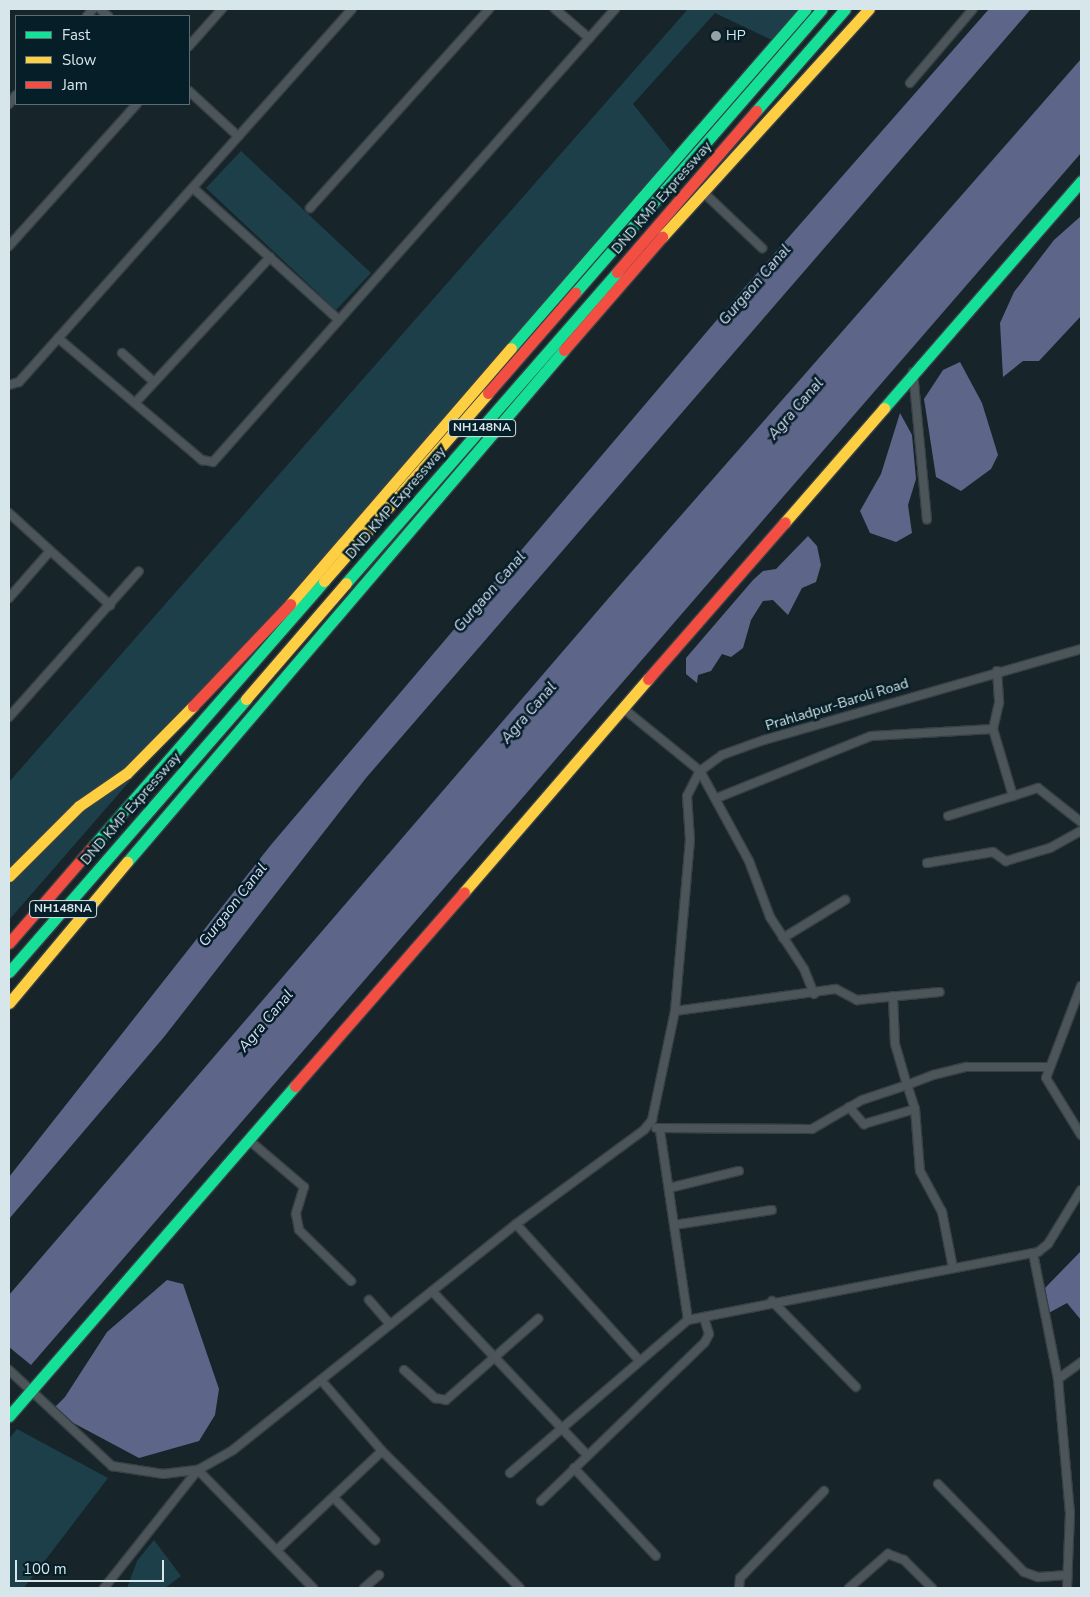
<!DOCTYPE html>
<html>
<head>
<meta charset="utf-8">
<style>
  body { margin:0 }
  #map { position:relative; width:1090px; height:1597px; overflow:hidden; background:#172429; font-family:"Nunito Sans",sans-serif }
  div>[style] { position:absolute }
  .green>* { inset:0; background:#1d3f4a }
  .water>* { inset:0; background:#5d6689 }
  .roads { filter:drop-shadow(1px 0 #374045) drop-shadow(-1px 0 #374045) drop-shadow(0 1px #374045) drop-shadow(0 -1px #374045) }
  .street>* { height:8px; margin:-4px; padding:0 4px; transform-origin:4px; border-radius:4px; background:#4c5559 }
  .fast>* { height:11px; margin:-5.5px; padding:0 5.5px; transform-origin:5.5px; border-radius:5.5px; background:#16e098 }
  .slow>* { height:11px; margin:-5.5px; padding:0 5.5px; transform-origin:5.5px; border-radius:5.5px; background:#ffcf43 }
  .jam>* { height:11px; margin:-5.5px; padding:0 5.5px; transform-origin:5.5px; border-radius:5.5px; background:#f24e42 }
  .dots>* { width:14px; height:14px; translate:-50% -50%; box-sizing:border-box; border:2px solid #061e27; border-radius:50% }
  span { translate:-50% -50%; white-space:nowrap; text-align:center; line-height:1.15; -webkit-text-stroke:5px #061e27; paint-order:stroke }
  .shield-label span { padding:1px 4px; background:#061e27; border:1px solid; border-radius:4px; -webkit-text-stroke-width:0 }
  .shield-label { font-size:12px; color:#d7e6eb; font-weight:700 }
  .poi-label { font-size:14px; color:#d7e6eb }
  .left { translate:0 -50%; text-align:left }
  .street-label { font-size:14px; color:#d7e6eb }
  .water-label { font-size:15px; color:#d7def7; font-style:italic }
  .frame { position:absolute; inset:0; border:10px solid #d7e6eb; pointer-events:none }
  .legend { position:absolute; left:15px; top:15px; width:175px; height:90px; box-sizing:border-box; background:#061e27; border:1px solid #5a6e75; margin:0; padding:6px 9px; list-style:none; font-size:15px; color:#d7e6eb }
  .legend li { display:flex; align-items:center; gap:10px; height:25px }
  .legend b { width:25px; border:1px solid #5a6e75 }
  .scale { position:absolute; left:15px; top:1560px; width:149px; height:22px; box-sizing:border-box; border:2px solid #d7e6eb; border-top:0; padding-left:6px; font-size:15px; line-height:18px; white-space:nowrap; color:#d7e6eb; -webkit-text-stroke:4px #061e27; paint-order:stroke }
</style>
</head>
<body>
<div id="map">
  <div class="green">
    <div style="clip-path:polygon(688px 9px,805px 9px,776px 42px,715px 13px,633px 104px,674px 155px,9px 920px,9px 782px)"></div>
    <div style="clip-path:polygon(241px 151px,371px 273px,336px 310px,206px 188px)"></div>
    <div style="clip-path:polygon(17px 1429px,108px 1478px,24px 1588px,9px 1588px,9px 1439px)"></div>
    <div style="clip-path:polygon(154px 1540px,181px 1576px,165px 1588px,127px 1588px,137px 1561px)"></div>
  </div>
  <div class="water">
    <div style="clip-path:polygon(989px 9px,1031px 9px,366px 778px,164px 1037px,9px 1219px,9px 1177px,270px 846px,738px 295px)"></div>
    <div style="clip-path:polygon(1081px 59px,1081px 153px,31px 1365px,9px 1347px,9px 1295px,613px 593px)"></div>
    <div style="clip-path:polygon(1081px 216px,1081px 316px,1039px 361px,1023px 361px,1003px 377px,1000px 323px,1014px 292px,1054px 240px)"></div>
    <div style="clip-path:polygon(960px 362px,982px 403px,998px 455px,991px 469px,961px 491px,936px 477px,924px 399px,943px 370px)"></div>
    <div style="clip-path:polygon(900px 413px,912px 435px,916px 479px,908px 505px,912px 533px,896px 542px,870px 533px,860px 511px,881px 474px)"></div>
    <div style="clip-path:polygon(808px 536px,817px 546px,821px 565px,816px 582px,802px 588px,788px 615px,773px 600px,763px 601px,751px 620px,743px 648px,731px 657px,722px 654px,711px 671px,698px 675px,697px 683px,686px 674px,686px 658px,753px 580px,763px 571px,776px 569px)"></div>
    <div style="clip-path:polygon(1081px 1251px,1081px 1320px,1067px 1303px,1045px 1315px,1045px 1288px)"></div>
    <div style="clip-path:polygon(167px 1280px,183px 1284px,219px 1389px,215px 1415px,199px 1441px,139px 1458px,51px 1411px,65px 1397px,107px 1332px)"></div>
  </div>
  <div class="roads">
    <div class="street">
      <div style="left:100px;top:9px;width:11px;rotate:41deg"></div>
      <div style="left:555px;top:9px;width:45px;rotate:40.5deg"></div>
      <div style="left:87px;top:16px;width:9px;rotate:-49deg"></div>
      <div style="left:189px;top:46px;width:50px;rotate:-48.3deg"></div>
      <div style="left:910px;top:83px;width:97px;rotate:-49.6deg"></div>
      <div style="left:189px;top:91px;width:67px;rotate:42.6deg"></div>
      <div style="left:9px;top:104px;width:11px;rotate:-52deg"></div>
      <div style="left:193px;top:188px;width:195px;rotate:42.1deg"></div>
      <div style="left:702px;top:191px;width:83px;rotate:43.5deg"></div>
      <div style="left:310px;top:208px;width:268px;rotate:-48deg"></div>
      <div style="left:9px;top:246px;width:191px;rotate:-48deg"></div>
      <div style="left:58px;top:338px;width:189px;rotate:40.3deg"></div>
      <div style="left:202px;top:460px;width:11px;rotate:10deg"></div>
      <div style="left:213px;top:462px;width:606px;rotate:-48.41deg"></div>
      <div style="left:122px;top:353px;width:43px;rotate:42.2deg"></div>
      <div style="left:913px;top:372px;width:148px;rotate:84.6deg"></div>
      <div style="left:9px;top:385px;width:10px;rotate:-17deg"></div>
      <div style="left:19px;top:382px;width:500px;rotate:-48.24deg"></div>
      <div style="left:135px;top:403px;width:199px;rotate:-47.2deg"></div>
      <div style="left:9px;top:513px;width:137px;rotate:42.3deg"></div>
      <div style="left:9px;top:598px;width:62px;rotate:-48.9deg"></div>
      <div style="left:997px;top:671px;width:32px;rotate:86deg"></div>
      <div style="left:999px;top:703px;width:27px;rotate:103deg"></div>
      <div style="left:993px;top:729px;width:70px;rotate:73.4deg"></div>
      <div style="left:1013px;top:796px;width:26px;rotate:-18deg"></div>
      <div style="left:1038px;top:788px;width:55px;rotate:38.3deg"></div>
      <div style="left:624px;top:709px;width:98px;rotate:39.2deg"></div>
      <div style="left:700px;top:771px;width:27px;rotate:-36deg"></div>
      <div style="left:722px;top:755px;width:45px;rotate:-19.7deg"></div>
      <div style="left:764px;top:740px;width:330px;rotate:-16deg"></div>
      <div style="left:9px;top:717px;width:195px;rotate:-48.3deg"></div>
      <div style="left:717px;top:798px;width:166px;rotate:-21.9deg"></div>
      <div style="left:871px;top:736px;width:122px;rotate:-3.3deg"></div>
      <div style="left:948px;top:816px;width:68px;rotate:-17.1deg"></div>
      <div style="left:927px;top:863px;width:67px;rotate:-9.5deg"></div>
      <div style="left:993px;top:852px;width:16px;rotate:35deg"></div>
      <div style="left:1006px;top:861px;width:46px;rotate:-16.5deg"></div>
      <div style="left:1050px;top:848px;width:35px;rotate:-29deg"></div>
      <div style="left:783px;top:938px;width:73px;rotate:-31.5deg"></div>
      <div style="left:1081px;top:986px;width:98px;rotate:110.8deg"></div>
      <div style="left:1046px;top:1078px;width:67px;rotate:58.4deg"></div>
      <div style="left:675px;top:1011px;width:162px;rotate:-7.8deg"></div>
      <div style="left:836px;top:989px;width:24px;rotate:28deg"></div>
      <div style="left:857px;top:1000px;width:83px;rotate:-5.5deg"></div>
      <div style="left:849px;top:1107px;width:23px;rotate:49deg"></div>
      <div style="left:864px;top:1124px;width:53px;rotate:-16.4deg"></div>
      <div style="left:915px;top:1109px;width:25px;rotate:-108deg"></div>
      <div style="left:907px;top:1085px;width:28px;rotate:-21deg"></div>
      <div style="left:933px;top:1075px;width:34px;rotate:-14deg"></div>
      <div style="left:966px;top:1067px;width:81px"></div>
      <div style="left:915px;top:1109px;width:62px;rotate:85.4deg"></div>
      <div style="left:920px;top:1171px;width:47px;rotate:61.8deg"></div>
      <div style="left:942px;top:1212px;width:57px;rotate:78.9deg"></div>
      <div style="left:656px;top:1128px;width:156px;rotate:0.4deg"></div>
      <div style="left:812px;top:1129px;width:58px;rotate:-30.1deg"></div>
      <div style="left:862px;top:1100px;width:47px;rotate:-18.4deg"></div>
      <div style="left:907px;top:1085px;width:43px;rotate:-106.3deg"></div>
      <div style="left:895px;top:1044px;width:48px;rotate:-92.4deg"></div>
      <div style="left:250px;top:1141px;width:71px;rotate:40.4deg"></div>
      <div style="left:304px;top:1187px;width:28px;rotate:107deg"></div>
      <div style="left:296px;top:1214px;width:16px;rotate:79deg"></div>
      <div style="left:299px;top:1230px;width:73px;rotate:44.4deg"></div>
      <div style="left:669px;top:1188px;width:72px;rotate:-13.7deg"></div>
      <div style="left:516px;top:1224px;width:182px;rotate:47.9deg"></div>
      <div style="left:674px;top:1225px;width:99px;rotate:-8.7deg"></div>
      <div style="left:1033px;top:1253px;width:128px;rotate:78.8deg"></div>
      <div style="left:1058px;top:1379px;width:135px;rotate:84.9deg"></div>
      <div style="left:1070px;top:1513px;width:75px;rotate:92.3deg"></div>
      <div style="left:432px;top:1291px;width:226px;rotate:46.6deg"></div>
      <div style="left:369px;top:1300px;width:32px;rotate:49deg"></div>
      <div style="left:772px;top:1301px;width:120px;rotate:45.7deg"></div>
      <div style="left:688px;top:1320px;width:357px;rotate:-11deg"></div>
      <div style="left:1038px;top:1252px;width:13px;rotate:-39deg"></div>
      <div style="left:1048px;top:1244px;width:63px;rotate:-58.6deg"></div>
      <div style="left:9px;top:1370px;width:141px;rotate:43deg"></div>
      <div style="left:112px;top:1466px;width:52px;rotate:8.9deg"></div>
      <div style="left:163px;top:1474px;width:35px;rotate:-7deg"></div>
      <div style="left:198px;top:1470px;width:40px;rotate:-29.7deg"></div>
      <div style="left:233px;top:1450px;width:362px;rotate:-38.6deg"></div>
      <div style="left:516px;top:1224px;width:159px;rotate:-36.3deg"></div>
      <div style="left:644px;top:1130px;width:13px;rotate:-51deg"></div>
      <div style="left:652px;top:1120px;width:111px;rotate:-78.1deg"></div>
      <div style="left:675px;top:1011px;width:172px;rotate:-85deg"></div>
      <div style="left:690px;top:840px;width:44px;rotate:-93.9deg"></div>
      <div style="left:687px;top:796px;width:28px;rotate:-63deg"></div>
      <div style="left:700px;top:771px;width:102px;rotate:61.4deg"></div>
      <div style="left:749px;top:861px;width:60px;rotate:69.4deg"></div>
      <div style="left:770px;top:917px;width:62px;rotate:56.8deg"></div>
      <div style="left:804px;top:969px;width:27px;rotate:68deg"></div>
      <div style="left:404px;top:1370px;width:42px;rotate:42.1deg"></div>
      <div style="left:435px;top:1398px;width:11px;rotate:10deg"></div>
      <div style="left:446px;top:1400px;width:123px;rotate:-41.4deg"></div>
      <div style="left:1058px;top:1379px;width:29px;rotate:-36deg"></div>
      <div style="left:321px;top:1380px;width:94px;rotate:49.3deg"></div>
      <div style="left:382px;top:1451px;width:194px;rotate:44.8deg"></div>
      <div style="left:574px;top:1468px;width:120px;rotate:47deg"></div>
      <div style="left:510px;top:1473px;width:235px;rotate:-40.7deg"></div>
      <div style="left:688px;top:1320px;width:192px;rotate:-98.4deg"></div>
      <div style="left:938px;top:1484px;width:123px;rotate:45.7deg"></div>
      <div style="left:1024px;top:1572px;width:15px;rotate:20deg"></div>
      <div style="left:1038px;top:1577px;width:30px;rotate:-4deg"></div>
      <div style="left:334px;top:1498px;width:59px;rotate:45.7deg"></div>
      <div style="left:541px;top:1501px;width:228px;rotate:-44.1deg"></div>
      <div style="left:705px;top:1342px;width:9px;rotate:-63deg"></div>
      <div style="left:709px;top:1334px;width:17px;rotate:-107deg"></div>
      <div style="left:277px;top:1550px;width:144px;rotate:-43.3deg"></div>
      <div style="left:104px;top:1588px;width:151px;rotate:-51.5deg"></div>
      <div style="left:198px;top:1470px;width:165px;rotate:45.7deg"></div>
      <div style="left:364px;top:1588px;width:20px;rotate:-41deg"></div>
      <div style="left:739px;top:1588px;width:10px;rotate:-84deg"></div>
      <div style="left:740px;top:1578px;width:121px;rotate:-46deg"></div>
      <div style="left:849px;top:1588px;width:52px;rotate:-41.1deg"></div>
      <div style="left:888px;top:1554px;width:17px;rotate:21deg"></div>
      <div style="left:904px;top:1560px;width:40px;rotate:45deg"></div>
    </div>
    <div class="fast">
      <div style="left:756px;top:111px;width:135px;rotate:-48.9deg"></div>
      <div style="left:575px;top:293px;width:376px;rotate:-49deg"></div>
      <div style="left:511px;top:348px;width:449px;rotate:-49deg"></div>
      <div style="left:884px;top:408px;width:301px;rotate:-49deg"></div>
      <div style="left:346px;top:583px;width:413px;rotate:-48.9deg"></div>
      <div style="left:93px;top:846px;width:352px;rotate:-48.9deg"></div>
      <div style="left:127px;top:862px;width:673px;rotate:-49.52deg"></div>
      <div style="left:9px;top:972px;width:362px;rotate:-49deg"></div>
      <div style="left:9px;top:1416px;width:437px;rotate:-49.1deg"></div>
    </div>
    <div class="slow">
      <div style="left:662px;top:237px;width:308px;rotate:-47.8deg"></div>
      <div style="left:785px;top:522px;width:151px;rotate:-49deg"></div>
      <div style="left:324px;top:581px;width:249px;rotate:-48.9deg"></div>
      <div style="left:290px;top:604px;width:338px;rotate:-49.2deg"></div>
      <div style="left:246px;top:699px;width:153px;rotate:-49.2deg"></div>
      <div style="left:9px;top:876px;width:99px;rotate:-45deg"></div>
      <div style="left:79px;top:806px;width:58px;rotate:-34.5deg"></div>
      <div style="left:127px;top:773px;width:94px;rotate:-45.4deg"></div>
      <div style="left:464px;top:892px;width:281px;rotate:-49.2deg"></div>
      <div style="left:9px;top:1003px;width:184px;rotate:-50.1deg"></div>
    </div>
    <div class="jam">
      <div style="left:617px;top:272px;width:213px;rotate:-49.2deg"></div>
      <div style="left:564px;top:350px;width:150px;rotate:-49.1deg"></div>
      <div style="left:488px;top:393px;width:133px;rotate:-49deg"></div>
      <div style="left:648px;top:679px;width:208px;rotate:-48.9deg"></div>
      <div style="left:193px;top:706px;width:141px;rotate:-46.4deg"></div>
      <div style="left:9px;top:943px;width:128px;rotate:-49.1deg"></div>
      <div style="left:295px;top:1086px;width:257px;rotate:-48.9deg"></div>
    </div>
  </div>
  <div class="dots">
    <div style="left:716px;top:36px;background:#94a2a7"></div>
  </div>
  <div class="shield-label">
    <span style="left:482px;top:428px">NH148NA</span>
    <span style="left:63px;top:909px">NH148NA</span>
  </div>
  <div class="poi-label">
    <span class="left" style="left:726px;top:36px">HP</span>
  </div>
  <div class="street-label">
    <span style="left:662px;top:198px;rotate:-49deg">DND KMP Expressway</span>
    <span style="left:396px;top:503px;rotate:-49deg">DND KMP Expressway</span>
    <span style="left:837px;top:705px;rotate:-17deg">Prahladpur-Baroli Road</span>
    <span style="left:131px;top:809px;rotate:-49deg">DND KMP Expressway</span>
  </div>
  <div class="water-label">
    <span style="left:755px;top:285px;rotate:-49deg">Gurgaon Canal</span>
    <span style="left:796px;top:409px;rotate:-49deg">Agra Canal</span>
    <span style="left:490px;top:592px;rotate:-49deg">Gurgaon Canal</span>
    <span style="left:529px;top:713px;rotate:-49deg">Agra Canal</span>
    <span style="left:233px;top:905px;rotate:-52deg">Gurgaon Canal</span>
    <span style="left:266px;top:1021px;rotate:-50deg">Agra Canal</span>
  </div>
  <div class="frame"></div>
  <ul class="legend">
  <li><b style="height:6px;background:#16e098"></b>Fast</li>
  <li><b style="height:6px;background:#ffcf43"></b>Slow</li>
  <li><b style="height:6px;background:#f24e42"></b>Jam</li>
  </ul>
  <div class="scale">100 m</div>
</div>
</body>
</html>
